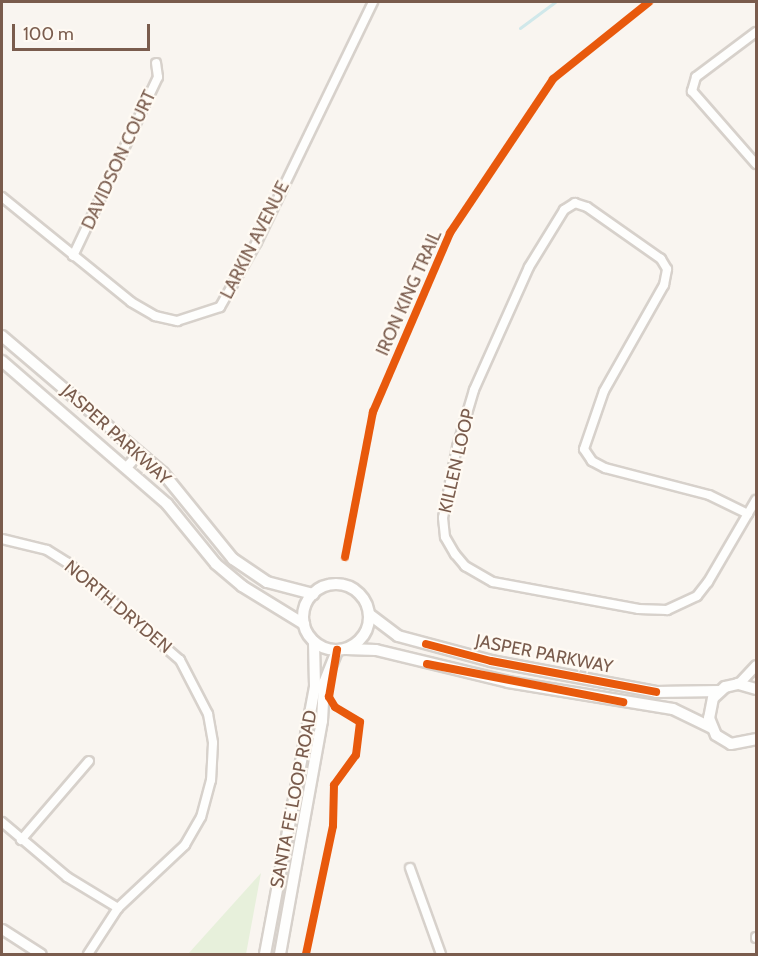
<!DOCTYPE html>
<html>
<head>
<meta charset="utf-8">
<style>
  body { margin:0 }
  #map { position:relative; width:758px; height:956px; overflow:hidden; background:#f9f5f0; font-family:Cabin,sans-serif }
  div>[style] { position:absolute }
  .green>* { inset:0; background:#e7f0db }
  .stream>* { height:3px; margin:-1.5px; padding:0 1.5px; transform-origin:1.5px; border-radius:1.5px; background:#d0e8ea }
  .roads { filter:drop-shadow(2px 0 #d7d1cb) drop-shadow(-2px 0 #d7d1cb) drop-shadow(0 2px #d7d1cb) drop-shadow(0 -2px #d7d1cb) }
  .minor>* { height:8px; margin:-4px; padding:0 4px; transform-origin:4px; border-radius:4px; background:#fefefd }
  .tertiary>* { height:9px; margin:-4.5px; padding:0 4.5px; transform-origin:4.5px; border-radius:4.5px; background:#fefefd }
  .secondary>* { height:10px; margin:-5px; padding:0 5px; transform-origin:5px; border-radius:5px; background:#fefefd }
  .secondary>.ring { margin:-5px; padding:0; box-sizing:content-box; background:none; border:10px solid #fefefd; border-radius:50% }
  .cycleway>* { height:8px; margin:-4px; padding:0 4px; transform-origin:4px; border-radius:4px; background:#e8590c }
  span { translate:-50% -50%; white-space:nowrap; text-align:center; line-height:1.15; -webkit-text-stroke:4.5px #fffaf3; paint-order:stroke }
  .street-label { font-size:18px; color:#7a5c4d }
  .frame { position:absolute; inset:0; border:3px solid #7a5c4d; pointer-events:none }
  .scale { position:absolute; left:12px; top:24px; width:138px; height:27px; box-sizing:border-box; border:3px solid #7a5c4d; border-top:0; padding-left:8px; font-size:18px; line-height:21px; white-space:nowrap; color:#7a5c4d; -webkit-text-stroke:4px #fffaf3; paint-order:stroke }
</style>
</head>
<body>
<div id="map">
  <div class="green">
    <div style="clip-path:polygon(261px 873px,246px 954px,188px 954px)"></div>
  </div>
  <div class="stream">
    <div style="left:520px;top:28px;width:44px;rotate:-36.6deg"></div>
  </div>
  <div class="roads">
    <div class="minor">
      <div style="left:756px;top:32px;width:75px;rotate:143.1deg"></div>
      <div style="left:696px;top:77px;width:15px;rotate:106deg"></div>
      <div style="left:692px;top:91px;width:97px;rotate:48.8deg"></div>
      <div style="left:2px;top:197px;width:166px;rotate:39.1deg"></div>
      <div style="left:131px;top:302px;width:28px;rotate:30deg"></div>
      <div style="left:155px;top:316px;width:23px;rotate:13deg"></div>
      <div style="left:177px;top:321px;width:45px;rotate:-18deg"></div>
      <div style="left:220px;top:307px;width:75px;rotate:-60.4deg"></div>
      <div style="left:257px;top:242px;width:267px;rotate:-64.2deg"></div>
      <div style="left:73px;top:256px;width:198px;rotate:-64.6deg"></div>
      <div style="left:158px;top:77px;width:14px;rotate:-98deg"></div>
      <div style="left:748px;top:514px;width:43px;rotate:-154deg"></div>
      <div style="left:709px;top:495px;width:107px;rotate:-165.4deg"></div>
      <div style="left:605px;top:468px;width:15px;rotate:-152deg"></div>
      <div style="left:592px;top:461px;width:14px;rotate:-124deg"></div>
      <div style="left:584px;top:449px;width:61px;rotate:-71deg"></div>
      <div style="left:604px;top:391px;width:122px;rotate:-60.5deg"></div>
      <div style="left:664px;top:285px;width:16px;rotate:-79deg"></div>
      <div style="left:667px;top:269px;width:12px;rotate:-121deg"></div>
      <div style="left:661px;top:259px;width:90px;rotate:-144.9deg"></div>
      <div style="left:587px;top:207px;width:13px;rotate:-162deg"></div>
      <div style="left:575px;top:203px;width:13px;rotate:148deg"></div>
      <div style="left:564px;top:210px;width:67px;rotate:121.6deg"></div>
      <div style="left:529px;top:267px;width:135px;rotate:114.1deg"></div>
      <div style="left:474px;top:390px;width:59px;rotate:106.6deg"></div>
      <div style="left:457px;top:447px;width:72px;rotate:101.2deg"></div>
      <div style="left:443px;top:518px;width:19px;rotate:84deg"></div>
      <div style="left:445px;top:537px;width:20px;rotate:60deg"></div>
      <div style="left:455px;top:554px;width:16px;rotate:50deg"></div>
      <div style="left:465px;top:566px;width:32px;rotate:30deg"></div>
      <div style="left:493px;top:582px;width:147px;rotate:10.5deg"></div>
      <div style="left:638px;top:609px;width:29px;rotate:2deg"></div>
      <div style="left:667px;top:610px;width:33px;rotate:-25deg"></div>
      <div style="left:697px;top:596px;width:18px;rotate:-52deg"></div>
      <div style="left:708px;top:582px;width:95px;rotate:-59.7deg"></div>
      <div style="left:2px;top:539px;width:46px;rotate:13.7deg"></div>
      <div style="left:47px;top:550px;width:25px;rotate:32deg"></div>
      <div style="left:68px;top:563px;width:148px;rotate:40.9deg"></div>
      <div style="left:180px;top:660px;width:61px;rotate:62.6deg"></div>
      <div style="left:208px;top:714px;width:29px;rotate:80deg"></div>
      <div style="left:213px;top:743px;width:37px;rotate:93deg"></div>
      <div style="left:211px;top:780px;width:38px;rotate:105deg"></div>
      <div style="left:201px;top:817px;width:32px;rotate:120deg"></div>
      <div style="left:185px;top:845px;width:92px;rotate:136.8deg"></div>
      <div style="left:118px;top:908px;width:55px;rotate:123.1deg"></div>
      <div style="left:2px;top:822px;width:85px;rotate:40.2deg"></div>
      <div style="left:67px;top:877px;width:60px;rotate:31.3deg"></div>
      <div style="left:21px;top:840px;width:104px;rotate:-49.3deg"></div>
      <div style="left:410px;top:868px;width:91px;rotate:70.2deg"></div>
      <div style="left:756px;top:937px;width:1px;rotate:90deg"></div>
    </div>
    <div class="tertiary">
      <div style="left:127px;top:466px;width:18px;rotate:-49deg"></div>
      <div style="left:738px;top:684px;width:26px;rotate:-47deg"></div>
      <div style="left:2px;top:929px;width:46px;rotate:32.7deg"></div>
    </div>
    <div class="secondary">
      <div style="left:2px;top:336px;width:211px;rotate:40.4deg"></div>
      <div style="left:163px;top:473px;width:111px;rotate:50.9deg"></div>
      <div style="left:233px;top:559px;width:41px;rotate:34.1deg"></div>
      <div style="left:267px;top:582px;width:48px;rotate:14.6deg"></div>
      <div style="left:2px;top:361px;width:218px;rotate:40.9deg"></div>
      <div style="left:167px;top:504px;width:77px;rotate:50.8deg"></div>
      <div style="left:216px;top:564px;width:34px;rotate:40deg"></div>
      <div style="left:242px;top:586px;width:73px;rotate:31.5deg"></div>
      <div class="ring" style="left:303px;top:584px;width:56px;height:56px"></div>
      <div style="left:369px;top:614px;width:36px;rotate:37deg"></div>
      <div style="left:398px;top:636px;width:96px;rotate:15deg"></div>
      <div style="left:491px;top:661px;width:168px;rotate:10.6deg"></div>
      <div style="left:656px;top:692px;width:64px;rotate:-0.9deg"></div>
      <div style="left:346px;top:649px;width:30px;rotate:2deg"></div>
      <div style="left:376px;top:650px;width:136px;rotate:13.6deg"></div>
      <div style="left:508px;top:682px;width:167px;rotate:9.3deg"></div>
      <div style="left:673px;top:709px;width:43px;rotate:26deg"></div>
      <div style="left:756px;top:689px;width:19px;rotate:-164deg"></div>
      <div style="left:738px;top:684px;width:13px;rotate:167deg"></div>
      <div style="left:725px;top:687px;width:16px;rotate:137deg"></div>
      <div style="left:713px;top:698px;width:20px;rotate:101deg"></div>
      <div style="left:709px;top:718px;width:18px;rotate:68deg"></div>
      <div style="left:716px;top:735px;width:17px;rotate:31deg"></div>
      <div style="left:731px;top:744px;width:25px;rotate:-11deg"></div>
      <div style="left:265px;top:954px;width:273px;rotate:-79.4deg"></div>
      <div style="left:315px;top:686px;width:44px;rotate:-91.3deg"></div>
      <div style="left:280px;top:954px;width:237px;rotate:-79.8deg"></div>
      <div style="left:322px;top:721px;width:38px;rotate:-87deg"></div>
      <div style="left:324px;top:683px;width:35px;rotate:-68deg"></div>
    </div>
  </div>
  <div class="cycleway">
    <div style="left:345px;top:557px;width:148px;rotate:-79.1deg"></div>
    <div style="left:373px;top:412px;width:195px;rotate:-66.7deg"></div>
    <div style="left:450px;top:233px;width:185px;rotate:-56.2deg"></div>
    <div style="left:553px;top:79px;width:123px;rotate:-38.7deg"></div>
    <div style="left:426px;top:644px;width:67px;rotate:14.7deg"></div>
    <div style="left:491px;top:661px;width:168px;rotate:10.6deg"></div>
    <div style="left:427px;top:664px;width:200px;rotate:11deg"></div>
    <div style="left:306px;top:954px;width:131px;rotate:-78.1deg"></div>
    <div style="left:333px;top:826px;width:41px;rotate:-88.6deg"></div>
    <div style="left:334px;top:785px;width:37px;rotate:-54deg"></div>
    <div style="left:356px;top:755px;width:33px;rotate:-83deg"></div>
    <div style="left:360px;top:722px;width:29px;rotate:-149deg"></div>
    <div style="left:335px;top:707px;width:12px;rotate:-121deg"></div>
    <div style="left:329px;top:697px;width:48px;rotate:-80.3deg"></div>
  </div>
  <div class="street-label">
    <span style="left:119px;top:160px;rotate:-65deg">DAVIDSON COURT</span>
    <span style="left:255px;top:240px;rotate:-63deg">LARKIN AVENUE</span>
    <span style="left:409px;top:293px;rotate:-66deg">IRON KING TRAIL</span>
    <span style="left:116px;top:435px;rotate:42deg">JASPER PARKWAY</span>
    <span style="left:457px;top:461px;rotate:-77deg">KILLEN LOOP</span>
    <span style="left:118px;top:607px;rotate:40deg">NORTH DRYDEN</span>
    <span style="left:544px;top:654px;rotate:11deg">JASPER PARKWAY</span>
    <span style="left:294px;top:799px;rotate:-79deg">SANTA FE LOOP ROAD</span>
  </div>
  <div class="frame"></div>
  <div class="scale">100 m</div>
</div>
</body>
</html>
